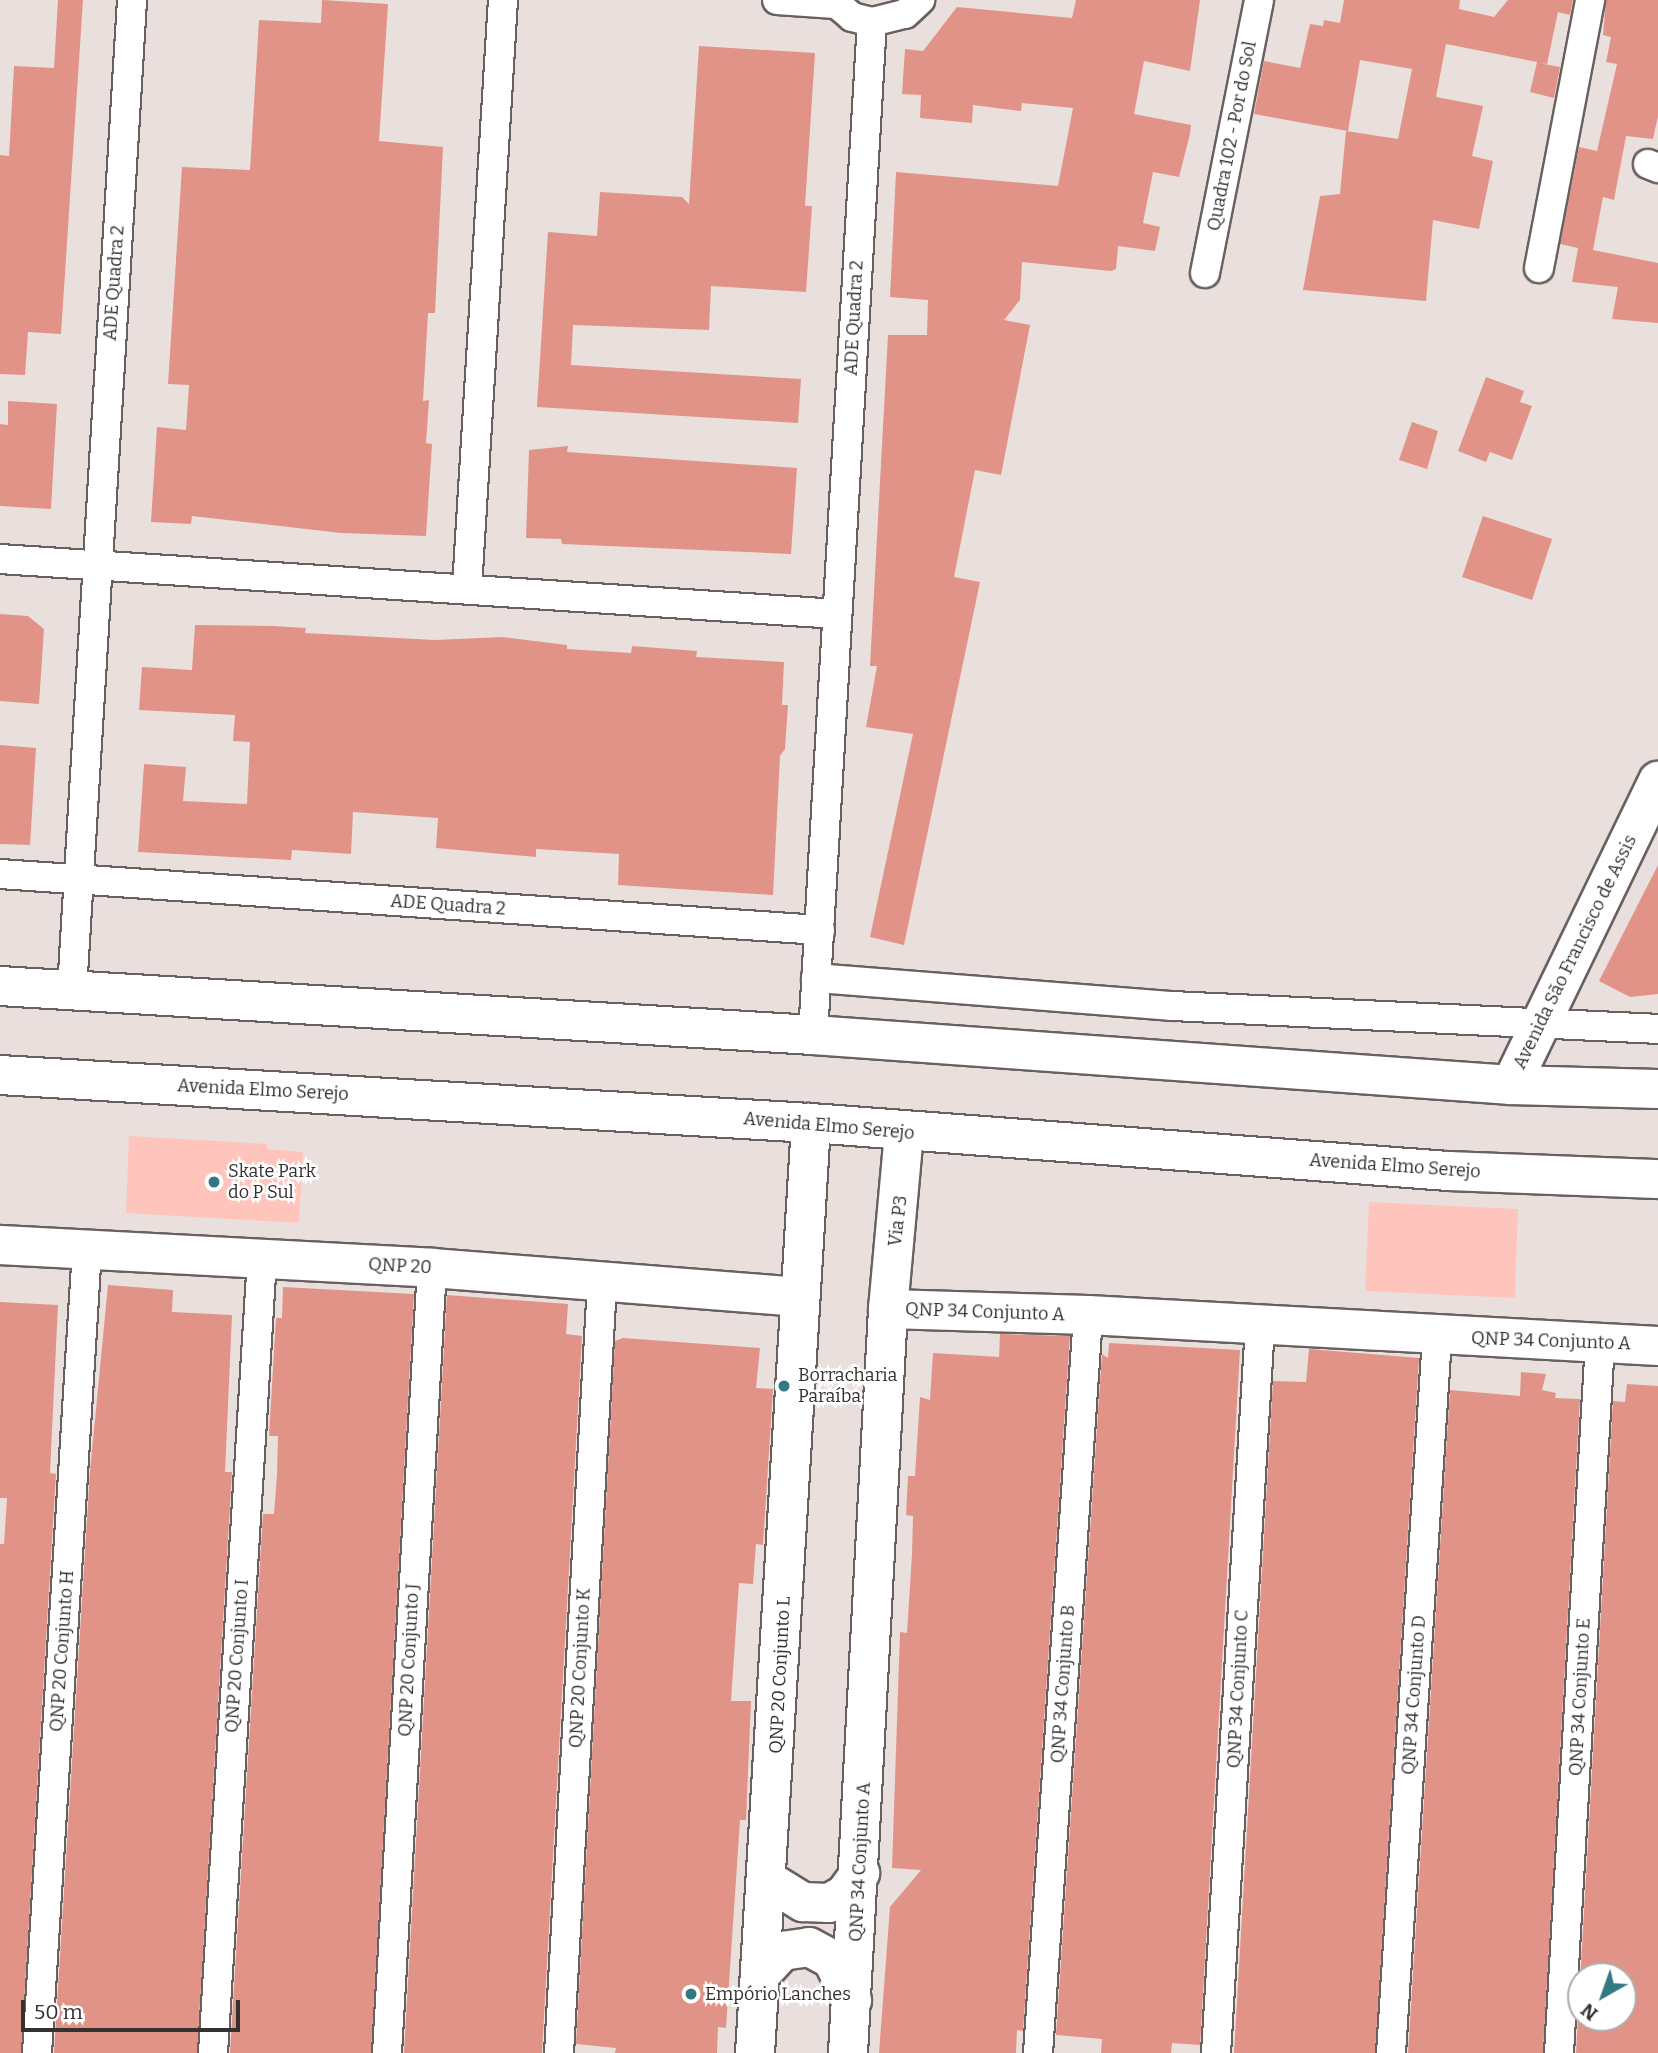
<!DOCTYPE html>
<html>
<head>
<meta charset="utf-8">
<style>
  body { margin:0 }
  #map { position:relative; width:1658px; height:2053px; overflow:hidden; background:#e9e0de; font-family:Bitter,serif }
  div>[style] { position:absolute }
  .green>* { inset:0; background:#ffc5bc }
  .building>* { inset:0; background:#e29388 }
  .roads { filter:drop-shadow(2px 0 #69605f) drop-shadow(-2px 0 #69605f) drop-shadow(0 2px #69605f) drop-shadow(0 -2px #69605f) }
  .street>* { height:28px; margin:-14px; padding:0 14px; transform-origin:14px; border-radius:14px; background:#fff }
  .secondary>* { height:38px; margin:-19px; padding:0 19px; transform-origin:19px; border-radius:19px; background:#fff }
  .dots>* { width:19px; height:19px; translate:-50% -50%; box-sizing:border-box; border:4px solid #fff; border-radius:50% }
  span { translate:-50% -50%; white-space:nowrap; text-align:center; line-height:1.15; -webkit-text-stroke:5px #fff; paint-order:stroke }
  .street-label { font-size:18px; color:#343130 }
  .poi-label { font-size:18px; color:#343130 }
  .left { translate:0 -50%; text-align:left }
  .north { position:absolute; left:1567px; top:1962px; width:70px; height:70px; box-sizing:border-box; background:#fff; border:2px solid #aeadac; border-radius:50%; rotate:220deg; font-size:19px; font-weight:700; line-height:28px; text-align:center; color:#343130 }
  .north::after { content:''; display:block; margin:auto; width:24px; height:32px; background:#327984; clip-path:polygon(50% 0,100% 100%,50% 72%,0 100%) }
  .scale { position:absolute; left:21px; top:2000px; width:219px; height:32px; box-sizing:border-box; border:4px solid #343130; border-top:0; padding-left:9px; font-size:21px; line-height:24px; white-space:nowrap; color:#343130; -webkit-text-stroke:5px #fff; paint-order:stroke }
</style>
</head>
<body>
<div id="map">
  <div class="green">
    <div style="clip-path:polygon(129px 1136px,267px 1144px,267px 1149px,303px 1152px,299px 1223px,126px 1213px)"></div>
    <div style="clip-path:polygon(1369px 1202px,1518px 1209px,1515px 1298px,1365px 1291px)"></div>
  </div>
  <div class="building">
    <div style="clip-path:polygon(58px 0,83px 0,61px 334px,28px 332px,25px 375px,0 374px,0 155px,9px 156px,14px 66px,54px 68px)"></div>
    <div style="clip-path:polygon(322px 0,388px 4px,379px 141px,443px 147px,435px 313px,428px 313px,423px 401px,429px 400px,426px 443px,432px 444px,426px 536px,341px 533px,192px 516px,191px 524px,151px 522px,157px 427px,186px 430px,189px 385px,168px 384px,182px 167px,250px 170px,259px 20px,321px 23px)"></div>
    <div style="clip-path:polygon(1076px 0,1200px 0,1190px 71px,1144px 61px,1134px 114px,1191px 125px,1190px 134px,1179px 177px,1153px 172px,1143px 223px,1160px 227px,1155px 251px,1118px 246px,1116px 269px,1111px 271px,1022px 262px,1020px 300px,1004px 320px,1030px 325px,1001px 475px,975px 470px,954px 577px,980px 582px,904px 945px,870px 937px,913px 734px,866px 727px,877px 666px,870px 666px,888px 335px,927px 335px,928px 300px,890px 297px,896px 172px,1058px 186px,1073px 108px,1022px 103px,1021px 111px,973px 105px,972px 123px,920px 118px,921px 95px,902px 94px,905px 49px,923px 51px,957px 7px,1072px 18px)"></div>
    <div style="clip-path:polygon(1344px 0,1460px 0,1459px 9px,1494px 17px,1508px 0,1573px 0,1570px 15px,1558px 12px,1547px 64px,1539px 63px,1560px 67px,1554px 98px,1530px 92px,1537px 62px,1446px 44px,1436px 97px,1483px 106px,1472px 156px,1493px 161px,1479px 229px,1433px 220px,1426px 301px,1303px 290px,1320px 196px,1340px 194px,1346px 131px,1398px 139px,1412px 69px,1360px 60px,1348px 131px,1254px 114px,1264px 61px,1300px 68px,1310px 24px,1323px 26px,1324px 20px,1340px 23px)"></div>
    <div style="clip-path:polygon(1606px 0,1658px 0,1658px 116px,1653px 139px,1626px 136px,1614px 200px,1603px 197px,1593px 250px,1658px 263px,1658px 323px,1612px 319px,1618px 287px,1572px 282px,1578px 248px,1560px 244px,1579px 147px,1597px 151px,1617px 64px,1606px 62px,1611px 37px,1603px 35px)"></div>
    <div style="clip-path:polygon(699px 46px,815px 53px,805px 206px,812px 206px,806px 292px,711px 286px,709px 330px,573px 325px,571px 365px,801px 379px,798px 423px,537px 407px,548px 232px,597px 236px,600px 192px,682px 197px,689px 204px)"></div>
    <div style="clip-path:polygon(1486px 377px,1524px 391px,1520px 402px,1532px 406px,1512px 460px,1490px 452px,1486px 462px,1458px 451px)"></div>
    <div style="clip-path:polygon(8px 401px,57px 404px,51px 509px,0 506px,0 424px,8px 425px)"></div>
    <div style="clip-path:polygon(1412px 422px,1438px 431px,1427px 469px,1399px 460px)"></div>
    <div style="clip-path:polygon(568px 446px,567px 452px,797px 468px,791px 554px,562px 544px,561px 539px,526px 538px,529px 450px)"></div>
    <div style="clip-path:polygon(1483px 516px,1552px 539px,1532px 600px,1462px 577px)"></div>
    <div style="clip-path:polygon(0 614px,28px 616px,44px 629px,39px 704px,0 701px)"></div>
    <div style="clip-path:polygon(195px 625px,273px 626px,306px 628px,305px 633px,435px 640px,502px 637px,567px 645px,567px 649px,631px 653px,632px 646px,697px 651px,696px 657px,784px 662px,782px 705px,788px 705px,785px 749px,780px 756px,773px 895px,618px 885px,619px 854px,536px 849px,536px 857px,436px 848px,438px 818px,353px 812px,351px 854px,292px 850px,291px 860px,138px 852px,144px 764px,186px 767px,183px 801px,247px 804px,250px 742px,233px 741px,235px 715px,139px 710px,142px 667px,192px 670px)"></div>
    <div style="clip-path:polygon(0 745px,36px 748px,30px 845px,0 844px)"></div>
    <div style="clip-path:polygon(1658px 865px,1658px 994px,1630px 997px,1599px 981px)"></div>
    <div style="clip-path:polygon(108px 1285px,173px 1290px,172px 1312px,232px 1315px,225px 1472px,232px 1472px,197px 2053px,54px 2053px,90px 1471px)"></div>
    <div style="clip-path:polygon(283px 1287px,414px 1294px,371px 2053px,230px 2053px,263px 1514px,274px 1514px,277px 1475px,278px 1436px,269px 1436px,276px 1318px,282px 1318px)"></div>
    <div style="clip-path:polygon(447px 1295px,568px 1304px,566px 1334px,582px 1336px,542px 2053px,404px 2053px)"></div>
    <div style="clip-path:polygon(0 1302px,58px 1305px,50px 1473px,56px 1474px,21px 2053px,0 2053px,0 1544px,4px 1544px,7px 1498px,0 1498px)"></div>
    <div style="clip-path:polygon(1000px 1334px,1070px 1336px,1023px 2031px,1017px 2030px,1016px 2053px,879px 2053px,890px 1907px,921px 1870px,892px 1868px,900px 1632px,907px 1633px,912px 1554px,913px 1516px,906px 1515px,908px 1476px,915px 1476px,920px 1397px,930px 1400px,933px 1353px,999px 1357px)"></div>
    <div style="clip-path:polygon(623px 1338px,760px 1348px,756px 1388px,773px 1389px,763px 1545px,756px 1544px,753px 1584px,739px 1583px,731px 1701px,751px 1701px,746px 1820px,740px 1820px,726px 2028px,718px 2027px,717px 2053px,615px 2053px,616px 2048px,576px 2044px,615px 1341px)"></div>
    <div style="clip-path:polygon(1109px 1343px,1240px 1350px,1200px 2045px,1172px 2043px,1171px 2053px,1101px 2053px,1102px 2039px,1056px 2035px,1102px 1354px,1108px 1358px)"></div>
    <div style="clip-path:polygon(1309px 1349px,1419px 1358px,1375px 2053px,1234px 2053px,1273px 1381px,1306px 1382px)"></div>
    <div style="clip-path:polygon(1521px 1372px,1546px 1374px,1542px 1390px,1556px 1393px,1555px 1398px,1580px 1399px,1543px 2053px,1408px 2053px,1450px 1390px,1520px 1396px)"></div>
    <div style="clip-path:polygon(evenodd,1627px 1384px,1658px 1386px,1658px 2053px,1576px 2053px,1613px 1401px,1625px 1402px,1627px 1384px,1581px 1976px,1623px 1976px,1623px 2018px,1581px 2018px,1581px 1976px)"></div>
  </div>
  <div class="roads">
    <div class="street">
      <div style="left:777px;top:0;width:58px;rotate:3.9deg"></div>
      <div style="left:832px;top:0;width:26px;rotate:40deg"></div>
      <div style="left:852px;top:17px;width:21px;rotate:14deg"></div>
      <div style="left:872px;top:22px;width:34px;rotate:-14deg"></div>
      <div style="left:905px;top:14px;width:21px;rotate:-43deg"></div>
      <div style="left:1648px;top:164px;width:11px;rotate:22deg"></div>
      <div style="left:1539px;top:268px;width:273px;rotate:-79.2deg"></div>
      <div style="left:1205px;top:273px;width:278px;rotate:-78.8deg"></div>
      <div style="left:0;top:559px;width:839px;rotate:3.76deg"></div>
      <div style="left:467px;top:588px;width:589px;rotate:-86.5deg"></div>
      <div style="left:0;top:874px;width:822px;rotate:3.91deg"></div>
      <div style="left:816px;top:978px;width:357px;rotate:4.5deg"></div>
      <div style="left:1172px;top:1006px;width:487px;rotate:2.7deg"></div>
      <div style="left:72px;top:990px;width:992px;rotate:-86.53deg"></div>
      <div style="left:813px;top:1035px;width:1015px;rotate:-86.67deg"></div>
      <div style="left:37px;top:2053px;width:806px;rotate:-86.44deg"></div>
      <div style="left:213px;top:2053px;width:797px;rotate:-86.47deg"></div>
      <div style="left:387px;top:2053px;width:786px;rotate:-86.72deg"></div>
      <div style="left:559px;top:2053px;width:771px;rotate:-86.8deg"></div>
      <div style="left:1038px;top:2053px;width:740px;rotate:-86.12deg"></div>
      <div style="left:1216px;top:2053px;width:729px;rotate:-86.54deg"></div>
      <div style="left:1391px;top:2053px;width:717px;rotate:-86.32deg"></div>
      <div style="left:1559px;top:2053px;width:713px;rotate:-86.7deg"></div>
    </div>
    <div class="secondary">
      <div style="left:0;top:986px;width:814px;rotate:3.45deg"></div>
      <div style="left:813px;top:1035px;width:700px;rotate:4.1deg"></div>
      <div style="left:1511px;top:1085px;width:147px;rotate:1.6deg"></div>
      <div style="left:0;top:1075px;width:812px;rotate:3.39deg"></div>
      <div style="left:811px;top:1123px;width:639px;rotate:4.31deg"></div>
      <div style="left:1448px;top:1171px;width:210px;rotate:2.2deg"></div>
      <div style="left:1511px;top:1085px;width:338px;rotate:-64.2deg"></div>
      <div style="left:0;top:1245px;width:433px;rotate:3deg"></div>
      <div style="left:432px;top:1268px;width:369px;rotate:4.5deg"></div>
      <div style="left:888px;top:1309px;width:200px;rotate:1.7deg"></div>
      <div style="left:1088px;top:1315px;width:571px;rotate:3.11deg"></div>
      <div style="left:769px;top:1881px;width:40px;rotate:32deg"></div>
      <div style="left:803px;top:1902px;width:26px;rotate:2deg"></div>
      <div style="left:829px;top:1903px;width:18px;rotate:-29deg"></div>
      <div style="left:845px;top:1894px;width:26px;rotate:-54deg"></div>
      <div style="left:760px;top:1975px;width:33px;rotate:-47deg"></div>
      <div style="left:782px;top:1951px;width:27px;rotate:-8deg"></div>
      <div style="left:809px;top:1947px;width:26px;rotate:28deg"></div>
      <div style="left:832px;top:1959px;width:46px;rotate:64deg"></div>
      <div style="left:755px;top:2053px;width:932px;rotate:-86.55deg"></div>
      <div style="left:848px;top:2053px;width:745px;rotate:-86.92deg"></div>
      <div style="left:888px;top:1309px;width:178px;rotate:-84.8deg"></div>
    </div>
  </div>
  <div class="dots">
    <div style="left:214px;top:1182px;background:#327984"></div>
    <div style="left:784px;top:1386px;background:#327984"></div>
    <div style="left:691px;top:1994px;background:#327984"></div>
  </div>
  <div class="street-label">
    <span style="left:1232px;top:136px;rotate:-79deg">Quadra 102 - Por do Sol</span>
    <span style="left:114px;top:283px;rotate:-86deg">ADE Quadra 2</span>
    <span style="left:854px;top:318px;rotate:-87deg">ADE Quadra 2</span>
    <span style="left:448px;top:905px;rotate:4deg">ADE Quadra 2</span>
    <span style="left:1575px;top:952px;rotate:-64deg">Avenida São Francisco de Assis</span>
    <span style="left:263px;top:1090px;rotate:3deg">Avenida Elmo Serejo</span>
    <span style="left:829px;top:1126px;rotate:5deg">Avenida Elmo Serejo</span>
    <span style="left:1395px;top:1166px;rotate:4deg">Avenida Elmo Serejo</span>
    <span style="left:898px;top:1221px;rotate:-83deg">Via P3</span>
    <span style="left:400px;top:1266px;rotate:3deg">QNP 20</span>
    <span style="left:985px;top:1312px;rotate:2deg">QNP 34 Conjunto A</span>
    <span style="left:1551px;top:1341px;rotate:2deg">QNP 34 Conjunto A</span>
    <span style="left:62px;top:1651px;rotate:-86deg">QNP 20 Conjunto H</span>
    <span style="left:237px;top:1656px;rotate:-86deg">QNP 20 Conjunto I</span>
    <span style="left:409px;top:1660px;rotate:-87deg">QNP 20 Conjunto J</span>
    <span style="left:580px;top:1668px;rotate:-87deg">QNP 20 Conjunto K</span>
    <span style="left:780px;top:1675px;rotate:-87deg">QNP 20 Conjunto L</span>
    <span style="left:1063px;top:1684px;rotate:-86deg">QNP 34 Conjunto B</span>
    <span style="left:1238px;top:1689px;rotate:-87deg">QNP 34 Conjunto C</span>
    <span style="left:1414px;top:1695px;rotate:-86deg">QNP 34 Conjunto D</span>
    <span style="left:1580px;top:1697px;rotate:-87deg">QNP 34 Conjunto E</span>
    <span style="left:860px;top:1862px;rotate:-87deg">QNP 34 Conjunto A</span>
  </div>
  <div class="poi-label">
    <span class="left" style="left:228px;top:1182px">Skate Park<br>do P Sul</span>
    <span class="left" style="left:798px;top:1386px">Borracharia<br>Paraíba</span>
    <span class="left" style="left:705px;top:1994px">Empório Lanches</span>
  </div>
  <div class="north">N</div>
  <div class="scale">50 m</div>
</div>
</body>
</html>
